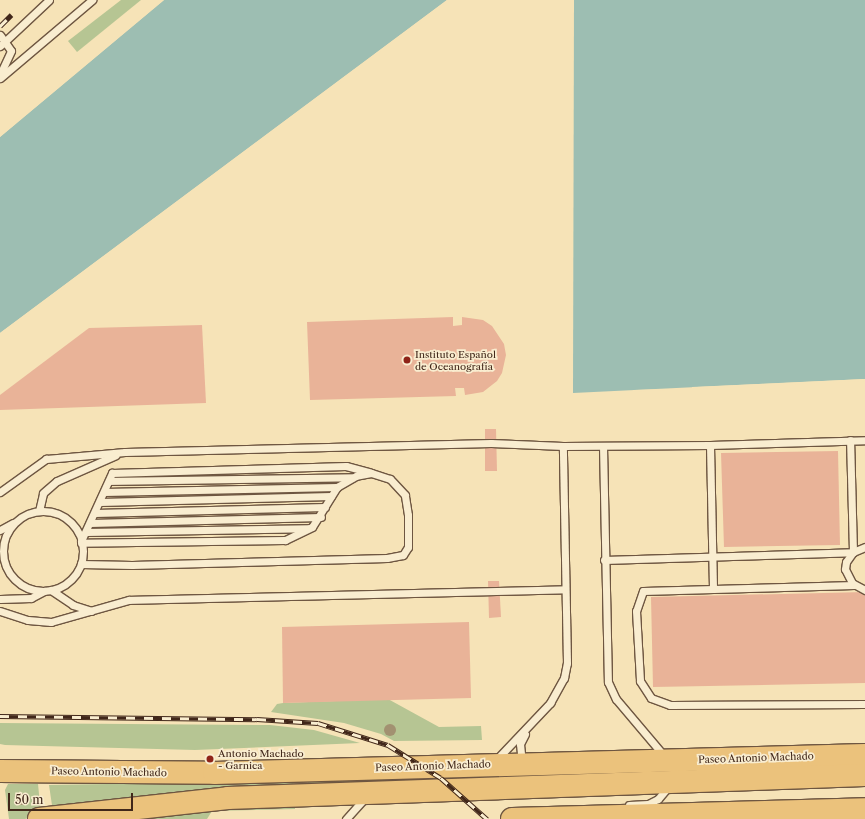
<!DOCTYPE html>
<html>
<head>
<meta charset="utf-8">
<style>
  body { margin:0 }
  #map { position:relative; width:865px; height:819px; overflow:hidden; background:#f6e3b7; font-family:"Libre Caslon Text",serif }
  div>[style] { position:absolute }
  .green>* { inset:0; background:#b6c593 }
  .water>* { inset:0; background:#9dbeb2 }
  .pier>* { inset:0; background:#f6e3b7 }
  .building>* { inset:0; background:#e9b398 }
  .roads { filter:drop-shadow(1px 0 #6e5641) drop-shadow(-1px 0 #6e5641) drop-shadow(0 1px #6e5641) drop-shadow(0 -1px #6e5641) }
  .service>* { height:7px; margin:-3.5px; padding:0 3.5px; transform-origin:3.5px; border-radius:3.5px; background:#f9edd0 }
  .service>.ring { margin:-3.5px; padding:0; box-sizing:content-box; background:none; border:7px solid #f9edd0; border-radius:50% }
  .primary>* { height:22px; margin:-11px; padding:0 11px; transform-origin:11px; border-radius:11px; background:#ebc27c }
  .rail>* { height:4.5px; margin-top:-2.25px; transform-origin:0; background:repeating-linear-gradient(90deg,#f9edd0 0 9px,#41271a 0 18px); box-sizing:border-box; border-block:1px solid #41271a }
  .trees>* { width:12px; height:12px; margin:-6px; border-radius:50%; background:#a29171 }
  .dots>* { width:11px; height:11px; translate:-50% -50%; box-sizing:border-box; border:2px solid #f9edd0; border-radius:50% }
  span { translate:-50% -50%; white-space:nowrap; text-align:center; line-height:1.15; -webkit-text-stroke:3.5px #f9edd0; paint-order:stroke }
  .poi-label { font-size:10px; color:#41271a }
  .left { translate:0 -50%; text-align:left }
  .street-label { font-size:10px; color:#41271a }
  .scale { position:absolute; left:8px; top:793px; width:125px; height:18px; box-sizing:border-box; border:2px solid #41271a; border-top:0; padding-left:5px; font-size:12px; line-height:14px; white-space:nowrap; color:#41271a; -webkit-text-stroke:3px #f9edd0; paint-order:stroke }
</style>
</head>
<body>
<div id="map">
  <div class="green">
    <div style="clip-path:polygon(121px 0,141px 0,77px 52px,68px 41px)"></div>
    <div style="clip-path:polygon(388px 699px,439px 727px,481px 726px,482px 740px,394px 741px,381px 734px,344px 723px,271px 712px,277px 704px,283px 703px)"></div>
    <div style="clip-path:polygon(0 723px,270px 725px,314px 730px,360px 743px,195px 750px,5px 745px,0 744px)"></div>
    <div style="clip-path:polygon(506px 775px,508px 778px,455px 781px,452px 778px)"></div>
    <div style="clip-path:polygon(431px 778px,438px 783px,309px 786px,308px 782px)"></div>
    <div style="clip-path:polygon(293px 781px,294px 787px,176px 792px,95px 802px,53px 812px,49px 785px)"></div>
    <div style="clip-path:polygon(8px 784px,38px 784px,41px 814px,25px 819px,9px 819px,5px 790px)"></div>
    <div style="clip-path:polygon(295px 806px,295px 809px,212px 811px,207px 819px,118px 819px,206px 809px)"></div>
  </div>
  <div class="water">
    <div style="clip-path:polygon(164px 0,447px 0,0 333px,0 137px)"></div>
    <div style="clip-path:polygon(574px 0,865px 0,865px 379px,573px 393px)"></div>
  </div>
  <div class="pier">
    <div style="clip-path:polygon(160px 0,164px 0,0 137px,0 134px)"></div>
    <div style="clip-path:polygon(447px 0,449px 0,0 335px,0 333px)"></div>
    <div style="clip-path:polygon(572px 0,573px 393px,621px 393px,571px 393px)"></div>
    <div style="clip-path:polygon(865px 379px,865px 381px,692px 389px,692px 387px)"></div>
    <div style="clip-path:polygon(670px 389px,671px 390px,633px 392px,633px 390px)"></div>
  </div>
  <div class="building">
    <div style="clip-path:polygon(453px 317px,453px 326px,462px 325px,462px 317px,483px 320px,492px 326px,504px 344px,506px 355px,502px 373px,497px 381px,483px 392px,465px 395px,464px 388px,455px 388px,456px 396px,310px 400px,307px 322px)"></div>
    <div style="clip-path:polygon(202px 325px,206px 403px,0 410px,0 395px,89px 328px)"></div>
    <div style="clip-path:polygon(485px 429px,496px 429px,497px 471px,485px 471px)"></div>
    <div style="clip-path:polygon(838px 451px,840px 545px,724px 547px,721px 453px)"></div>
    <div style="clip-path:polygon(488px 581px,499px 581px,501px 617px,489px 618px)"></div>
    <div style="clip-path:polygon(865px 592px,865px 683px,653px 687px,651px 597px)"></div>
    <div style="clip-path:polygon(469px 622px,471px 698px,283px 703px,282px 627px)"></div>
  </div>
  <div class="roads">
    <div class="service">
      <div style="left:0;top:35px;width:19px;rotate:55deg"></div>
      <div style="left:11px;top:51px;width:26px;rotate:115deg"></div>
      <div style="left:0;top:46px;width:67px;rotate:-43.2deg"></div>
      <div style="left:0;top:78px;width:121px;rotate:-40.3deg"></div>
      <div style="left:710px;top:445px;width:144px;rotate:88.8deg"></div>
      <div style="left:603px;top:446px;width:236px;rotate:88.8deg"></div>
      <div style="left:608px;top:682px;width:19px;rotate:65deg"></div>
      <div style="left:616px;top:699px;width:76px;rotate:49.8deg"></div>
      <div style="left:109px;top:481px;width:243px;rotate:-0.9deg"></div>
      <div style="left:0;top:492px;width:57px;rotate:-35.7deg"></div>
      <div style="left:46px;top:459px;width:79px;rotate:-5.1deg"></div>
      <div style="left:125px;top:452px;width:366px;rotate:-1.4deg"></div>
      <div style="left:491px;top:443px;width:72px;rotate:2.4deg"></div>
      <div style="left:104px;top:492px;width:233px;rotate:-1.2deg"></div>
      <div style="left:100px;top:502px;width:231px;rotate:-1.5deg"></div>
      <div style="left:39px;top:511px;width:18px;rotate:-77deg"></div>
      <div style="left:43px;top:493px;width:18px;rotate:-41deg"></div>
      <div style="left:57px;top:481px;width:64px;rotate:-23.8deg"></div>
      <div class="ring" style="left:3px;top:511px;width:73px;height:73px"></div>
      <div style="left:95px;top:513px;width:230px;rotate:-1.5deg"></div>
      <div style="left:90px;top:523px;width:231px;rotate:-1.5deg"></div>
      <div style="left:0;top:530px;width:15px;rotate:-28deg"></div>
      <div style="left:86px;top:532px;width:222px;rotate:-1deg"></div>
      <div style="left:81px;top:541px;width:75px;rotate:-65.5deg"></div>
      <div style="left:112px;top:473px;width:234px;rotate:-1.7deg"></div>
      <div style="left:346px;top:466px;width:24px;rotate:15deg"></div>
      <div style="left:865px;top:547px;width:13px;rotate:157deg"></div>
      <div style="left:853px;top:552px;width:12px;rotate:125deg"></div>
      <div style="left:846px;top:562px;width:7px;rotate:98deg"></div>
      <div style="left:845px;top:569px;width:16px;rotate:63deg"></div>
      <div style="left:852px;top:583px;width:15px;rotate:28deg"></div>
      <div style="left:604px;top:560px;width:249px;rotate:-1.8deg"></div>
      <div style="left:853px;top:552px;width:112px;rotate:-91.5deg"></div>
      <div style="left:81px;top:564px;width:51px;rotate:1.1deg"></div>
      <div style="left:132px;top:565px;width:255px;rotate:-1.6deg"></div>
      <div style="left:387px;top:558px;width:16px;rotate:-11deg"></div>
      <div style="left:403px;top:555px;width:9px;rotate:-58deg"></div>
      <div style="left:408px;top:547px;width:32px;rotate:-90deg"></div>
      <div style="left:408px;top:515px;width:20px;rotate:-99deg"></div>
      <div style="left:405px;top:495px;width:22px;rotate:-133deg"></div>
      <div style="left:390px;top:479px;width:20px;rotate:-162deg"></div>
      <div style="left:371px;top:473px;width:15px;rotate:169deg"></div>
      <div style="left:356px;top:476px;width:22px;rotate:150deg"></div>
      <div style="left:337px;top:487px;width:47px;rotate:122deg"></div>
      <div style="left:312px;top:527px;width:30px;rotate:154deg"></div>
      <div style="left:285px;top:540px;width:204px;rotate:179.2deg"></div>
      <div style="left:854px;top:585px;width:211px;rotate:178.4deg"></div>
      <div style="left:643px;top:591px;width:21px;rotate:109deg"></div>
      <div style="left:636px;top:611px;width:70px;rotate:86.7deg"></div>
      <div style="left:640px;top:681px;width:20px;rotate:57deg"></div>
      <div style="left:651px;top:698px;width:20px;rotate:20deg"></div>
      <div style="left:670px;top:705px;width:195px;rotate:-0.3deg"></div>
      <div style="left:51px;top:590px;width:27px;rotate:34deg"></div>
      <div style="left:73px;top:605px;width:19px;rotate:18deg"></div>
      <div style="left:0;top:599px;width:31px;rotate:-2deg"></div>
      <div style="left:31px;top:598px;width:15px;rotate:-28deg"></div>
      <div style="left:0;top:611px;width:29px;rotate:18deg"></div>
      <div style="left:28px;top:620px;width:23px;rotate:5deg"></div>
      <div style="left:51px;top:622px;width:81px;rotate:-15.8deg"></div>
      <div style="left:129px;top:600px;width:436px;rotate:-1.4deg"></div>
      <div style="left:496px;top:760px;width:79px;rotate:-46.5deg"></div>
      <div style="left:550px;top:703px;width:29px;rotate:-61deg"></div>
      <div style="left:564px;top:678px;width:15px;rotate:-79deg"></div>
      <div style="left:567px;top:663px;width:217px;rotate:-91.1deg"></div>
      <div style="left:563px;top:446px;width:147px;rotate:-0.4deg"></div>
      <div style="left:710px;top:445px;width:155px;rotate:-1.8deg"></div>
      <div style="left:522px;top:763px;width:19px;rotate:-96deg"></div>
      <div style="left:520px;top:744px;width:11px;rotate:-63deg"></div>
      <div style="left:629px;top:805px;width:19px;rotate:-3deg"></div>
      <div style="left:648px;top:804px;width:11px;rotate:-27deg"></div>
      <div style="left:658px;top:799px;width:16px;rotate:-50deg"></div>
      <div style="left:346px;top:819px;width:28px;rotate:-48deg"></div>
    </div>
    <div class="primary">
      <div style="left:0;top:771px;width:214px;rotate:0.5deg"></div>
      <div style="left:214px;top:773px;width:651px;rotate:-1.58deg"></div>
      <div style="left:39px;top:819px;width:190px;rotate:-6.3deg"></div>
      <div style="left:228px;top:798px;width:637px;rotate:-2.07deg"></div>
      <div style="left:512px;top:819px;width:353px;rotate:-1.6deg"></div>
    </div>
  </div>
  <div class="rail">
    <div style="left:0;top:26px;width:16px;rotate:-45deg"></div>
    <div style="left:0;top:716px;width:257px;rotate:0.7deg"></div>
    <div style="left:257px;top:719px;width:61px;rotate:3.8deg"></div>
    <div style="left:318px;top:723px;width:73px;rotate:17.4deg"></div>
    <div style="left:388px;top:745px;width:62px;rotate:31.9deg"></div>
    <div style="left:441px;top:778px;width:62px;rotate:41.7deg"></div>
  </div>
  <div class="trees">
    <div style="left:390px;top:730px"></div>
    <div style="left:22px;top:799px"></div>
  </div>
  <div class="dots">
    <div style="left:407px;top:360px;background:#8f2418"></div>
    <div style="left:210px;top:759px;background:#8f2418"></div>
  </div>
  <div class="poi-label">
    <span class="left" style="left:415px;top:360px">Instituto Español<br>de Oceanografía</span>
    <span class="left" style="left:218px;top:759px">Antonio Machado<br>- Garnica</span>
  </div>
  <div class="street-label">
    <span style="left:756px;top:758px;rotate:-2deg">Paseo Antonio Machado</span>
    <span style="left:433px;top:766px;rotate:-2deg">Paseo Antonio Machado</span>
    <span style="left:109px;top:772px;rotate:1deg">Paseo Antonio Machado</span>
  </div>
  <div class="scale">50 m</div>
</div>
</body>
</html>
